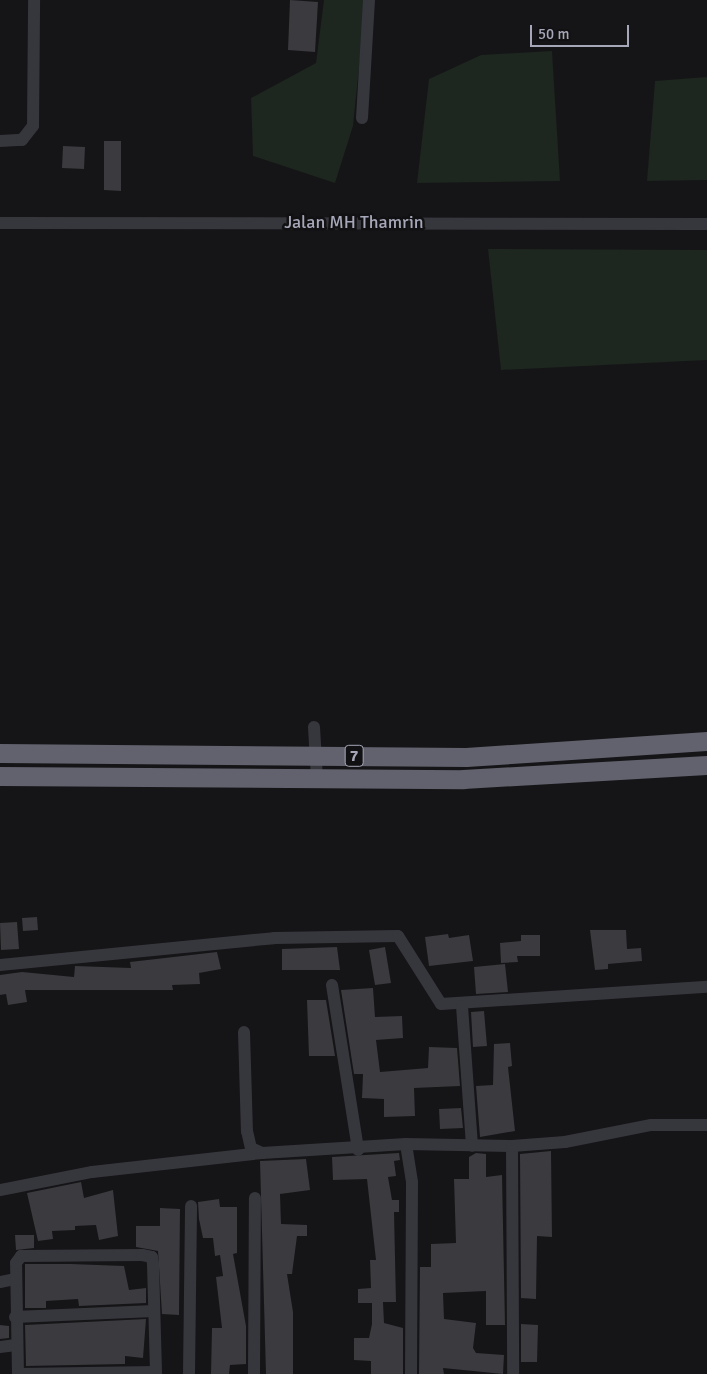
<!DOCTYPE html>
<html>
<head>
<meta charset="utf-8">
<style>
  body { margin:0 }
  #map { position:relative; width:707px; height:1374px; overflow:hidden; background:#151517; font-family:Signika,sans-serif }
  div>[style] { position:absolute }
  .green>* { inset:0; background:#1d261f }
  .building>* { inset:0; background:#3a3a3f }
  .minor>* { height:12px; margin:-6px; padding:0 6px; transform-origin:6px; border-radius:6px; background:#36363d }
  .highway>* { height:19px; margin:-9.5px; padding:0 9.5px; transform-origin:9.5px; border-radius:9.5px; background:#61626e }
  span { translate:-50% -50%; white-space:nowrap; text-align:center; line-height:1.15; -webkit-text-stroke:5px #111012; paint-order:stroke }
  .shield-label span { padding:1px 4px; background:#111012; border:1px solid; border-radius:4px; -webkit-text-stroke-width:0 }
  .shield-label { font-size:16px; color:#a6a8b9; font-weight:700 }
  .street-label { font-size:18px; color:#a6a8b9 }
  .scale { position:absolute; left:530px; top:25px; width:99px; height:22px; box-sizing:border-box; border:2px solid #a6a8b9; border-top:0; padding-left:6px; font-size:15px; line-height:18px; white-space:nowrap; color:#a6a8b9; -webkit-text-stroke:4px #111012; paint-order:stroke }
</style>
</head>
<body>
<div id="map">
  <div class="green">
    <div style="clip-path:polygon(324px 0,366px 0,353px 126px,335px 183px,253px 156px,251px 98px,316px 63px)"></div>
    <div style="clip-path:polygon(552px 51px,560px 181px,417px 183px,429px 79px,481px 55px)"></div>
    <div style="clip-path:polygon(707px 77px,707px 180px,647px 181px,655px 81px)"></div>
    <div style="clip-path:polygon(488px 249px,707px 250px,707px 360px,501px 370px)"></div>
  </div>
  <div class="building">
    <div style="clip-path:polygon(290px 0,318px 2px,315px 52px,288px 50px)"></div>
    <div style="clip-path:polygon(104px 141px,121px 141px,121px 191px,104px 190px)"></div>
    <div style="clip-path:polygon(63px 146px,85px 147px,84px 169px,62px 168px)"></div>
    <div style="clip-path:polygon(37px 917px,38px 930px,23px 931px,22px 918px)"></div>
    <div style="clip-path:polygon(17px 922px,19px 949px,1px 950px,0 923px)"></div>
    <div style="clip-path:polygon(590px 930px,626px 930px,627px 949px,641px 948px,642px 961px,608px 964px,608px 969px,595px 970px)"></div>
    <div style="clip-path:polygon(448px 934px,449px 938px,469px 935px,473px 961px,429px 966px,425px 937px)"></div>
    <div style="clip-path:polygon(521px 935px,540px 935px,540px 956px,517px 956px,518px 962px,501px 963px,500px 943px,521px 941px)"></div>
    <div style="clip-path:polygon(337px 947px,340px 970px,282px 970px,282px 949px)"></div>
    <div style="clip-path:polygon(385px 947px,391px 983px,375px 985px,369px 950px)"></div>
    <div style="clip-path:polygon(217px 952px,221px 969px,199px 973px,200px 984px,172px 985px,173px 990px,25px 990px,27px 1002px,8px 1005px,6px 994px,0 995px,0 975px,22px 972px,74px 977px,75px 966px,131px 968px,130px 962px)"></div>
    <div style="clip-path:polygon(505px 964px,508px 992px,476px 994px,474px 967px)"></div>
    <div style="clip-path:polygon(373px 988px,375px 1017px,402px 1016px,403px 1038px,376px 1040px,380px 1072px,428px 1068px,429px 1047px,457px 1048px,460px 1086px,414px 1088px,415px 1116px,384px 1117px,384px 1099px,362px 1098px,363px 1074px,354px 1074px,341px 990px)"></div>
    <div style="clip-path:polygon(307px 1000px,326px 1000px,335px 1056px,309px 1056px)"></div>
    <div style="clip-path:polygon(484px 1011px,487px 1046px,473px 1047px,471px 1012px)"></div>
    <div style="clip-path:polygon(510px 1043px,512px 1066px,508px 1067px,515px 1131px,480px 1137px,476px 1086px,493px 1085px,494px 1044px)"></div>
    <div style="clip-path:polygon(461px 1108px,463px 1128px,440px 1129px,439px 1109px)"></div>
    <div style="clip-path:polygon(551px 1151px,552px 1237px,537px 1236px,536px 1299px,521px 1298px,520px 1154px)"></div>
    <div style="clip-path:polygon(399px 1153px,400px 1160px,394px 1161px,396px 1176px,388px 1177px,392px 1200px,399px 1200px,399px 1212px,394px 1212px,396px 1302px,383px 1302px,384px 1323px,403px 1328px,403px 1374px,371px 1374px,371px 1361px,354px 1360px,354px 1338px,369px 1338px,372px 1324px,372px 1303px,358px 1303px,358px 1289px,371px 1288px,370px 1260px,376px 1260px,367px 1179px,333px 1180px,332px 1157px)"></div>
    <div style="clip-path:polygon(476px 1153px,486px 1154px,486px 1177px,502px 1175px,505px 1325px,486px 1325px,486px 1291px,443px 1293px,444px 1319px,476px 1323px,473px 1348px,476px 1353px,504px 1355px,503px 1374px,443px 1368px,444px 1374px,419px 1374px,420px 1267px,431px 1267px,431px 1244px,456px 1243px,454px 1179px,469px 1179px,469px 1157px)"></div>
    <div style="clip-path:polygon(306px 1159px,310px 1190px,280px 1194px,281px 1224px,307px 1225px,307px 1236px,297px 1236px,292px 1274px,287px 1274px,293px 1312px,293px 1374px,266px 1374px,260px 1161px)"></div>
    <div style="clip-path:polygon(81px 1182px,84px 1198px,113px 1190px,118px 1236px,99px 1240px,96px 1225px,75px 1226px,75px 1230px,52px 1231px,53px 1239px,38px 1241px,27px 1193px)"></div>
    <div style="clip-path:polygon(219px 1199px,220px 1207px,237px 1207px,237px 1253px,233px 1254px,246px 1326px,246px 1364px,230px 1365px,229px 1374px,211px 1374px,212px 1328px,222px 1328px,216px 1277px,223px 1276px,220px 1255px,215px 1256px,213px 1238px,203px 1238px,199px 1219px,198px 1202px)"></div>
    <div style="clip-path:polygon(160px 1208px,180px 1209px,179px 1315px,162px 1314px,158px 1251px,136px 1247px,136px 1226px,160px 1226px)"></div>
    <div style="clip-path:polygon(15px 1235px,34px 1235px,34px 1248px,16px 1250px)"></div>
    <div style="clip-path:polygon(71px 1264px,124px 1266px,129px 1290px,146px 1288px,146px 1303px,79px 1306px,78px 1299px,46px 1301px,46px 1308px,25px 1308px,25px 1264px)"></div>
    <div style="clip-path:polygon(146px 1319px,143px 1358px,125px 1356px,125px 1364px,26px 1366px,25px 1325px)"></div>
    <div style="clip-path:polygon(521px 1324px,538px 1325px,537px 1362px,521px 1362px)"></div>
    <div style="clip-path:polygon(0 1325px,9px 1326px,9px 1338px,0 1339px)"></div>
  </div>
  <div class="minor">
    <div style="left:362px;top:118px;width:118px;rotate:-86.6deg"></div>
    <div style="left:0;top:141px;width:22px;rotate:-3deg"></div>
    <div style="left:22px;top:140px;width:18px;rotate:-52deg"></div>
    <div style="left:33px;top:126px;width:126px;rotate:-89.5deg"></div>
    <div style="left:0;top:223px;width:707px;rotate:0.08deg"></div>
    <div style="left:314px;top:727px;width:52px;rotate:86.7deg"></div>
    <div style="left:0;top:965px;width:275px;rotate:-5.6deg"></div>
    <div style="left:274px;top:938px;width:124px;rotate:-0.9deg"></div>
    <div style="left:398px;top:936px;width:80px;rotate:57.7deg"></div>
    <div style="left:441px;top:1004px;width:267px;rotate:-3.7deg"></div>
    <div style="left:332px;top:985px;width:167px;rotate:81deg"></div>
    <div style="left:462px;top:1006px;width:140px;rotate:85.9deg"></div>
    <div style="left:244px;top:1032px;width:99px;rotate:88.3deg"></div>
    <div style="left:247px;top:1131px;width:17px;rotate:77deg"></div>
    <div style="left:251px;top:1148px;width:12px;rotate:24deg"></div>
    <div style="left:406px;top:1144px;width:39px;rotate:81deg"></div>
    <div style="left:412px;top:1183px;width:191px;rotate:90.3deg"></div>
    <div style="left:512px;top:1146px;width:228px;rotate:89.7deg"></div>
    <div style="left:0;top:1190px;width:94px;rotate:-11.1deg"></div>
    <div style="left:92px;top:1172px;width:171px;rotate:-6.4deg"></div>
    <div style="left:262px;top:1153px;width:144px;rotate:-3.6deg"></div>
    <div style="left:406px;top:1144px;width:106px;rotate:1.1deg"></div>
    <div style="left:512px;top:1146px;width:53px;rotate:-4.3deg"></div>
    <div style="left:565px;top:1142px;width:88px;rotate:-11.2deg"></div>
    <div style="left:651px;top:1125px;width:56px"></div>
    <div style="left:0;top:1282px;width:16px;rotate:-11deg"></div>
    <div style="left:15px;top:1317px;width:139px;rotate:-2.5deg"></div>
    <div style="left:0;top:1347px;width:16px;rotate:-7deg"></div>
    <div style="left:18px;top:1374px;width:111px;rotate:-91deg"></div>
    <div style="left:16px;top:1263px;width:9px;rotate:-54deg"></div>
    <div style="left:21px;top:1256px;width:121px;rotate:-0.5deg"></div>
    <div style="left:142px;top:1255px;width:10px;rotate:11deg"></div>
    <div style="left:152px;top:1257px;width:7px;rotate:82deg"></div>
    <div style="left:153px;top:1264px;width:110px;rotate:88.4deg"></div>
    <div style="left:18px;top:1374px;width:138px;rotate:-0.8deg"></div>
    <div style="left:189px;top:1374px;width:168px;rotate:-89.3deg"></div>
    <div style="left:254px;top:1374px;width:176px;rotate:-89.7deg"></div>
  </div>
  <div class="highway">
    <div style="left:0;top:753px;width:466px;rotate:0.5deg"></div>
    <div style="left:466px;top:757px;width:242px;rotate:-3.8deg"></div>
    <div style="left:0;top:776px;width:463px;rotate:0.4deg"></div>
    <div style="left:463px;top:779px;width:244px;rotate:-3.3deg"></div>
  </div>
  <div class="shield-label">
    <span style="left:354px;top:756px">7</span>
  </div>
  <div class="street-label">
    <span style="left:354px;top:222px">Jalan MH Thamrin</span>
  </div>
  <div class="scale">50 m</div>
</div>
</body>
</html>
